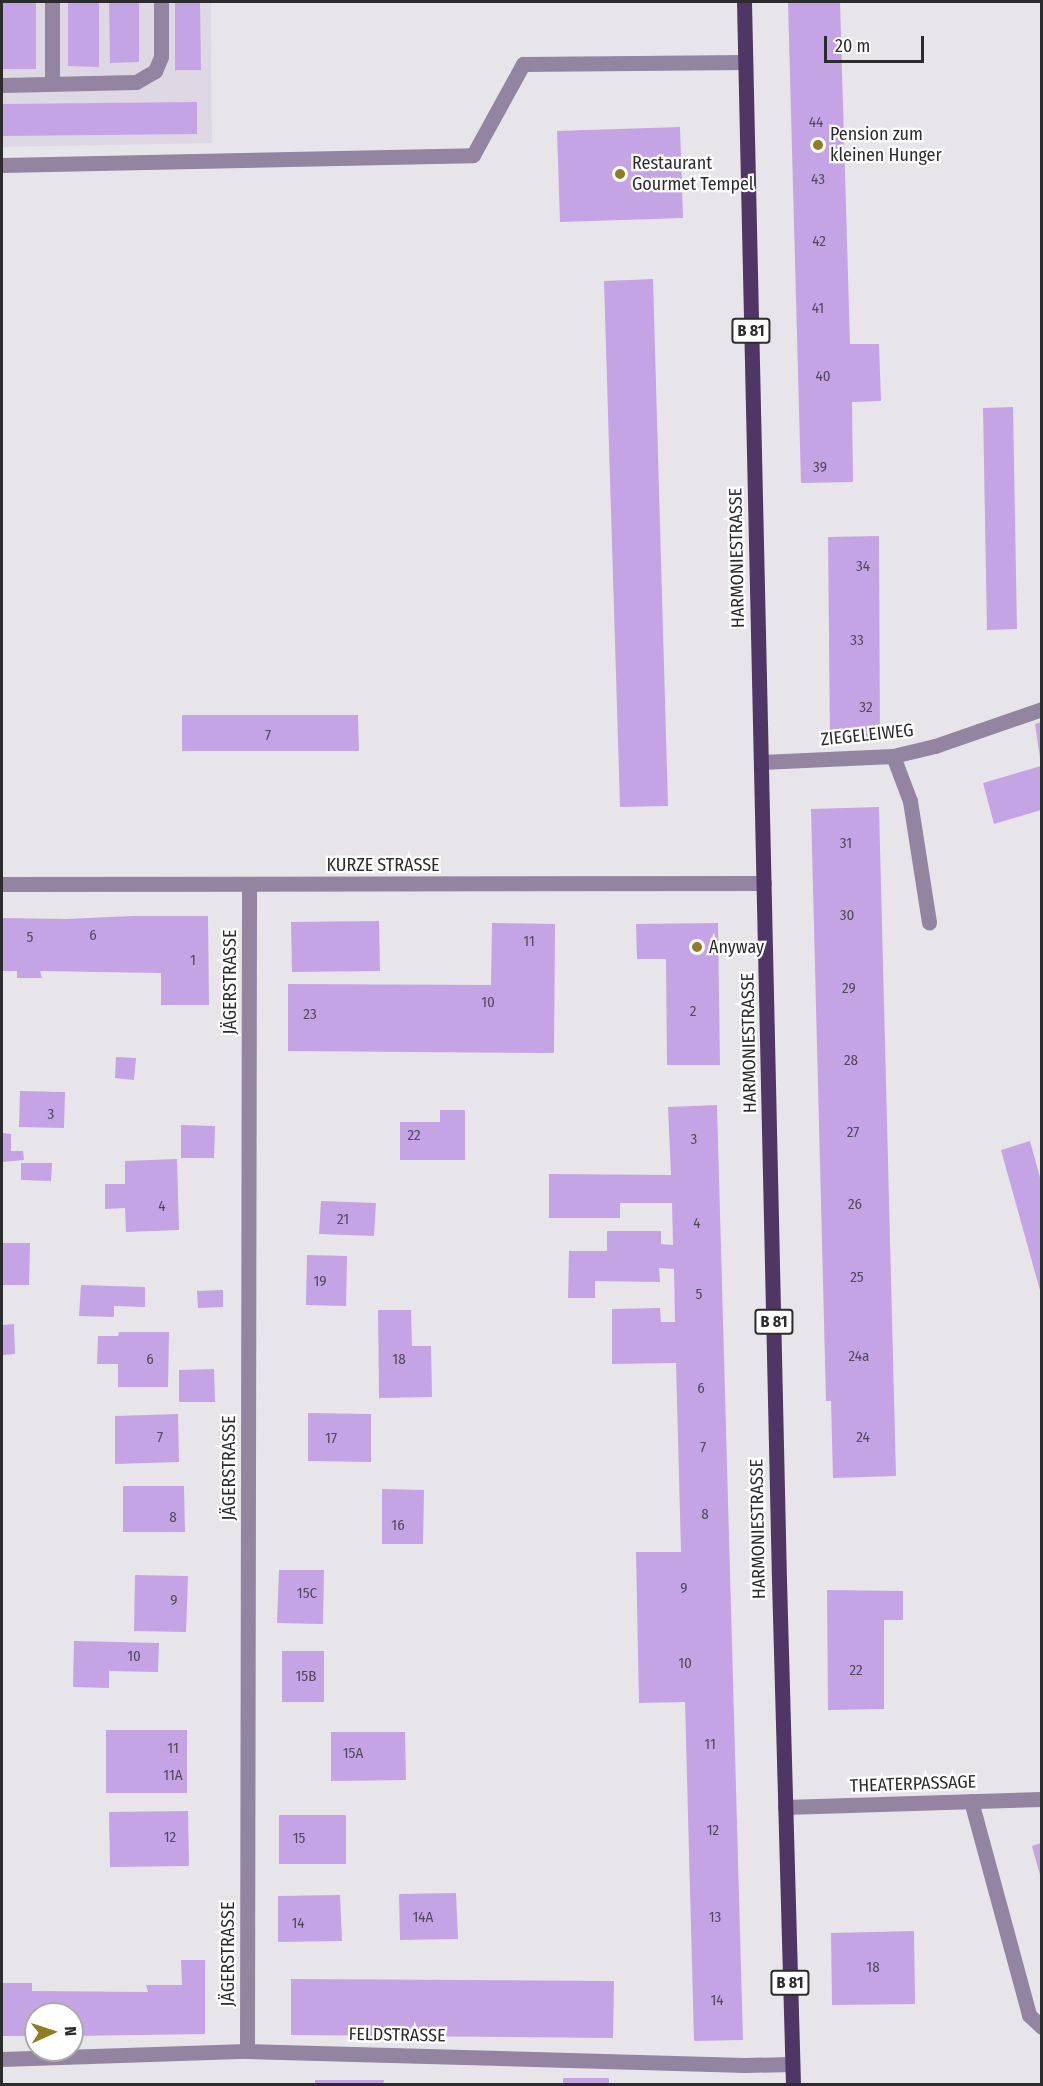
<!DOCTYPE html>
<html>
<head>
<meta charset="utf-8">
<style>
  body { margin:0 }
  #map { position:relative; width:1043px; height:2086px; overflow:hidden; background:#e7e5e9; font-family:"Fira Sans Condensed",sans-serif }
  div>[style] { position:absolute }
  .built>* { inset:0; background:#ddd8e3 }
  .building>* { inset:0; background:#c5a4e6 }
  .minor>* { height:15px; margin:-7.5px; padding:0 7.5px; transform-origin:7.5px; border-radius:7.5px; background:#9385a1 }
  .major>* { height:15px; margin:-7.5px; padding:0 7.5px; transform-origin:7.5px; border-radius:7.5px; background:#4f3665 }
  .dots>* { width:16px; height:16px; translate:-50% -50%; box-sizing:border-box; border:3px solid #fff; border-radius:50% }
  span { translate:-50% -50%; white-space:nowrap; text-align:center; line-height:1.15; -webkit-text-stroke:4.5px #fff; paint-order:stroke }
  .number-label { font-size:15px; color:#52495b }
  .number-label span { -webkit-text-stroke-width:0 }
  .shield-label span { padding:2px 4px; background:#fff; border:2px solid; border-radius:4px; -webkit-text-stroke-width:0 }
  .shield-label { font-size:16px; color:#2c2b2d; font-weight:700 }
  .poi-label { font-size:18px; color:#2c2b2d }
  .left { translate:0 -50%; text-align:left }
  .street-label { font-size:18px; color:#2c2b2d }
  .frame { position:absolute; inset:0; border:3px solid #2c2b2d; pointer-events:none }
  .north { position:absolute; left:24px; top:2002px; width:60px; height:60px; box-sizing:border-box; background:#fff; border:2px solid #abaaab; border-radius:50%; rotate:87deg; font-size:16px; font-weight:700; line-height:24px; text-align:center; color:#2c2b2d }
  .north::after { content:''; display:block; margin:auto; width:21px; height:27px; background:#8f7d24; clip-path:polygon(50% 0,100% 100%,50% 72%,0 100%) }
  .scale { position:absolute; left:824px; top:36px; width:100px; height:27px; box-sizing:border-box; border:3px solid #2c2b2d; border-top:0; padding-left:8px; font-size:18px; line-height:21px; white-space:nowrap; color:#2c2b2d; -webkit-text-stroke:4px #fff; paint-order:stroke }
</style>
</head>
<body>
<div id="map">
  <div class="built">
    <div style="clip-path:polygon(2px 2px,211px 2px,212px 143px,2px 147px)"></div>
  </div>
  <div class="building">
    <div style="clip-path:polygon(3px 2px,36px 2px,36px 69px,3px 69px)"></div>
    <div style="clip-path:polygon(68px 2px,99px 2px,99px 67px,68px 66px)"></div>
    <div style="clip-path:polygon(109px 2px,139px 2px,139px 62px,110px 63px)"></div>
    <div style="clip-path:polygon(175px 2px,200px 2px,201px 70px,175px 70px)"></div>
    <div style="clip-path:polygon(788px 2px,840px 2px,850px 344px,879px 344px,881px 401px,852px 402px,853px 482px,801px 483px)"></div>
    <div style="clip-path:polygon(197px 102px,197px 134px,3px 136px,3px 104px)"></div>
    <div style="clip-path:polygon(680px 127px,683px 218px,560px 222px,557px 131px)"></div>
    <div style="clip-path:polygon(653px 279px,668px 806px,620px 807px,604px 281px)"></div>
    <div style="clip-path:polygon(1013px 407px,1017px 629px,987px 630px,983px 408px)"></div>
    <div style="clip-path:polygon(879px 536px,880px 741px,830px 741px,828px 537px)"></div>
    <div style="clip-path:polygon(182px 715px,358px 715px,359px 751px,182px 751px)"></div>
    <div style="clip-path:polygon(1041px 722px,1041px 758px,1040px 758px,1035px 724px)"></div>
    <div style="clip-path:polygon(1041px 766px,1041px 810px,994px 824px,983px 783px)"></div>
    <div style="clip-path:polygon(879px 807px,896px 1476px,833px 1478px,831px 1401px,826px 1401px,811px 809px)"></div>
    <div style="clip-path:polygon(133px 916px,208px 916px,209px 1005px,161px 1005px,161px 973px,40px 971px,42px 978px,17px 978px,17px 971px,2px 971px,2px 918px,65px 919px)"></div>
    <div style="clip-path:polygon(379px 921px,380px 971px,292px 972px,291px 922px)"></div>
    <div style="clip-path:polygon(492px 923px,555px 924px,554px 1053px,288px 1051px,288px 984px,491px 985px)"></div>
    <div style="clip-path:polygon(718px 923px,720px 1065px,667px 1065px,666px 959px,637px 959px,636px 924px)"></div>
    <div style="clip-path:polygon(116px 1057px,136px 1058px,134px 1080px,115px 1078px)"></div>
    <div style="clip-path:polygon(20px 1091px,65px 1092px,64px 1128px,19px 1127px)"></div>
    <div style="clip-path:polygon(717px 1105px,743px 2040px,694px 2041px,685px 1702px,639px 1703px,636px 1552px,681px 1552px,676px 1363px,612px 1364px,612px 1309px,660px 1308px,661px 1322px,675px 1322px,674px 1269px,659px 1268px,660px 1282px,595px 1281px,595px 1298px,568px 1298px,569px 1251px,607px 1251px,607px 1231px,661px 1231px,661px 1244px,673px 1245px,672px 1203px,620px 1203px,620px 1218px,549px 1218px,549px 1174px,671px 1175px,668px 1107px)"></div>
    <div style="clip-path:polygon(440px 1110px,465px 1110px,465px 1160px,400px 1160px,400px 1122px,440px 1122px)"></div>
    <div style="clip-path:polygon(181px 1125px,215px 1126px,214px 1158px,181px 1158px)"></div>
    <div style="clip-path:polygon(2px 1133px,11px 1134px,11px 1151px,23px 1151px,24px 1160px,2px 1162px)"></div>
    <div style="clip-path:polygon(1030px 1141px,1041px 1181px,1041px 1294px,1001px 1150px)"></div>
    <div style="clip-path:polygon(177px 1159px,179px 1230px,126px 1232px,125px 1208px,105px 1209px,105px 1184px,125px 1184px,125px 1161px)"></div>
    <div style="clip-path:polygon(21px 1163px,52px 1163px,51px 1181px,21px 1180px)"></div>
    <div style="clip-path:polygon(321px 1201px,376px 1203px,374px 1236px,319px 1234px)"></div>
    <div style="clip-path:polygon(2px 1243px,30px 1243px,29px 1285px,2px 1285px)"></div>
    <div style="clip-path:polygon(307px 1255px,347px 1256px,346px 1306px,306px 1305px)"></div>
    <div style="clip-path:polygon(81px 1285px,145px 1287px,145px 1307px,114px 1306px,114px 1317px,79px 1316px)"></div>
    <div style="clip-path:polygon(223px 1290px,223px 1307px,198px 1308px,197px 1291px)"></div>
    <div style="clip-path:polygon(378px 1310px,411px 1310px,412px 1346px,431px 1346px,432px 1397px,379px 1398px)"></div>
    <div style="clip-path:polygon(14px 1324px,15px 1354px,2px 1355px,2px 1325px)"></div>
    <div style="clip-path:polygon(119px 1332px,169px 1332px,168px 1387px,118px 1387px,118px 1364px,97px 1364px,98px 1336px,118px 1336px)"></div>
    <div style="clip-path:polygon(214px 1369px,215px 1402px,179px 1402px,179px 1370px)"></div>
    <div style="clip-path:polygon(308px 1413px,371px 1414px,371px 1462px,308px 1461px)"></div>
    <div style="clip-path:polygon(178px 1414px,179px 1462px,115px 1464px,115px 1416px)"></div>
    <div style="clip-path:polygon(123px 1486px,184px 1486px,185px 1532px,123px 1532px)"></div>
    <div style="clip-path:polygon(382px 1489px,424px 1490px,423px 1544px,382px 1544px)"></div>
    <div style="clip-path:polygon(279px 1570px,324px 1570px,323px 1624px,277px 1623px)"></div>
    <div style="clip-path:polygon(135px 1575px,188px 1576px,186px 1632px,134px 1631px)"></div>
    <div style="clip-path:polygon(827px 1590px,903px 1591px,903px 1620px,884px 1620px,884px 1709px,828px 1710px)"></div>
    <div style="clip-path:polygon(74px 1641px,159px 1643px,158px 1672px,109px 1671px,109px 1688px,73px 1687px)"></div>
    <div style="clip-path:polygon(282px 1651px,324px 1651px,324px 1702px,282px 1702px)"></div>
    <div style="clip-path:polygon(106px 1730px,187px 1730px,187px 1793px,106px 1793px)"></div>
    <div style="clip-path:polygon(331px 1732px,405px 1732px,406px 1780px,331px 1781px)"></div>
    <div style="clip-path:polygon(188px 1811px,189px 1866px,110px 1867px,109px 1812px)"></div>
    <div style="clip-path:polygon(279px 1815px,346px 1815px,346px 1864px,279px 1864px)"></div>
    <div style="clip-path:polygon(1041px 1843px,1041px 1879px,1032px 1846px)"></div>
    <div style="clip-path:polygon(456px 1893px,458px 1939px,400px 1940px,399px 1894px)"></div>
    <div style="clip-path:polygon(340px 1895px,342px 1941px,278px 1942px,278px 1896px)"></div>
    <div style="clip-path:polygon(914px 1931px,915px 2004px,832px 2005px,831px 1933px)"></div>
    <div style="clip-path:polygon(181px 1960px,205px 1960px,205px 2034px,72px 2036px,72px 2014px,36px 2014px,36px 2036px,2px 2036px,2px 1983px,32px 1983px,32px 1991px,148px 1992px,146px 1985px,182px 1985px)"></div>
    <div style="clip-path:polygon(291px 1979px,614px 1981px,613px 2038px,291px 2035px)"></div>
    <div style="clip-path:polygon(563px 2078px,609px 2078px,609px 2084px,563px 2084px)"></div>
    <div style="clip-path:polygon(315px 2080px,384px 2080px,383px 2084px,315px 2084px)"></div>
  </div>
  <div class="minor">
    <div style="left:52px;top:83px;width:81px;rotate:-90deg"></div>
    <div style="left:2px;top:85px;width:134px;rotate:-1.3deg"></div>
    <div style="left:136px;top:82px;width:22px;rotate:-30deg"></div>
    <div style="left:155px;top:71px;width:15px;rotate:-67deg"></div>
    <div style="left:161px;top:57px;width:55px;rotate:-90deg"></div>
    <div style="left:2px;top:165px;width:471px;rotate:-1.2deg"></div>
    <div style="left:473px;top:155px;width:104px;rotate:-61.2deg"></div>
    <div style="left:523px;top:64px;width:222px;rotate:-0.5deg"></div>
    <div style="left:893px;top:756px;width:48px;rotate:69.3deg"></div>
    <div style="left:910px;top:801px;width:123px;rotate:81.1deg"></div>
    <div style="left:761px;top:762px;width:132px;rotate:-2.6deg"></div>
    <div style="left:893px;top:756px;width:43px;rotate:-13.4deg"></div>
    <div style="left:935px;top:746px;width:113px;rotate:-19.1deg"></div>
    <div style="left:2px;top:884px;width:762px;rotate:-0.08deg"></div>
    <div style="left:971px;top:1801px;width:222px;rotate:74.8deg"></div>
    <div style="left:1029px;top:2015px;width:18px;rotate:43deg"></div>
    <div style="left:785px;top:1807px;width:257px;rotate:-1.8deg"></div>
    <div style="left:247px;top:2051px;width:1166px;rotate:-89.9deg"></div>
    <div style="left:2px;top:2059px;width:245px;rotate:-1.9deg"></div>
    <div style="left:247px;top:2051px;width:498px;rotate:1.6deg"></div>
    <div style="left:745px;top:2065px;width:47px;rotate:-1.2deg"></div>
  </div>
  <div class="major">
    <div style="left:744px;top:2px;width:1578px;rotate:88.73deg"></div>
    <div style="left:779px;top:1580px;width:504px;rotate:88.41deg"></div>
  </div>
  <div class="dots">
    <div style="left:818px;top:145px;background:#8f7d24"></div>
    <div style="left:620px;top:174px;background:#8f7d24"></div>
    <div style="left:697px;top:947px;background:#8f7d24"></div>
  </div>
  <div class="number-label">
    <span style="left:816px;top:123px">44</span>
    <span style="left:818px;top:180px">43</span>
    <span style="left:819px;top:242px">42</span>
    <span style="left:818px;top:309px">41</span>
    <span style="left:823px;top:377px">40</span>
    <span style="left:820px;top:468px">39</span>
    <span style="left:863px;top:567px">34</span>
    <span style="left:857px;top:641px">33</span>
    <span style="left:866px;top:708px">32</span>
    <span style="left:268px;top:736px">7</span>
    <span style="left:846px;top:844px">31</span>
    <span style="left:847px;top:916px">30</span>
    <span style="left:93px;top:936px">6</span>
    <span style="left:30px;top:938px">5</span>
    <span style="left:529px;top:942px">11</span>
    <span style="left:193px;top:961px">1</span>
    <span style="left:849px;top:989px">29</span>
    <span style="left:488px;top:1003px">10</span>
    <span style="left:693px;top:1012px">2</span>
    <span style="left:310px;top:1015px">23</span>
    <span style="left:851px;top:1061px">28</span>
    <span style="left:51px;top:1115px">3</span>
    <span style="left:853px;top:1133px">27</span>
    <span style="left:414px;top:1136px">22</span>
    <span style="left:694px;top:1140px">3</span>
    <span style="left:855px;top:1205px">26</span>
    <span style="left:162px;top:1207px">4</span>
    <span style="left:343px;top:1220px">21</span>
    <span style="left:697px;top:1224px">4</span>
    <span style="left:857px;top:1278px">25</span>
    <span style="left:320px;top:1282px">19</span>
    <span style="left:699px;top:1295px">5</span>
    <span style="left:859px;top:1357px">24a</span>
    <span style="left:150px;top:1360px">6</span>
    <span style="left:399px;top:1360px">18</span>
    <span style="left:701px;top:1389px">6</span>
    <span style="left:160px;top:1438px">7</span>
    <span style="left:863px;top:1438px">24</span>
    <span style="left:331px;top:1439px">17</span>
    <span style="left:703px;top:1448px">7</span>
    <span style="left:705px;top:1515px">8</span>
    <span style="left:173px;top:1518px">8</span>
    <span style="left:398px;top:1526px">16</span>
    <span style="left:684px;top:1589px">9</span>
    <span style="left:307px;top:1594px">15C</span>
    <span style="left:174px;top:1601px">9</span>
    <span style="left:134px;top:1657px">10</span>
    <span style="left:685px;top:1664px">10</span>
    <span style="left:856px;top:1671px">22</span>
    <span style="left:306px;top:1677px">15B</span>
    <span style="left:710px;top:1745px">11</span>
    <span style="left:173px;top:1749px">11</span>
    <span style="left:353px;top:1754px">15A</span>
    <span style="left:173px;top:1776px">11A</span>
    <span style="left:713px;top:1831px">12</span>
    <span style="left:170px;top:1838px">12</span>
    <span style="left:299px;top:1839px">15</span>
    <span style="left:423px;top:1918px">14A</span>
    <span style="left:715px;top:1918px">13</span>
    <span style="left:298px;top:1924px">14</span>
    <span style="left:873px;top:1968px">18</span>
    <span style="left:717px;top:2001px">14</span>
  </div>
  <div class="shield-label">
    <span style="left:751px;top:331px">B 81</span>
    <span style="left:774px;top:1322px">B 81</span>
    <span style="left:790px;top:1983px">B 81</span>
  </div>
  <div class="poi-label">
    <span class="left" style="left:830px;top:145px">Pension zum<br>kleinen Hunger</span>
    <span class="left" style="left:632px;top:174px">Restaurant<br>Gourmet Tempel</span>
    <span class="left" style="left:709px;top:947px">Anyway</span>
  </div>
  <div class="street-label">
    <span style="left:737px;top:558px;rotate:-91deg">HARMONIESTRASSE</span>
    <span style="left:867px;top:735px;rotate:-6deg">ZIEGELEIWEG</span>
    <span style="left:383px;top:865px">KURZE STRASSE</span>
    <span style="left:230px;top:982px;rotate:-90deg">JÄGERSTRASSE</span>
    <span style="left:749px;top:1043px;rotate:-91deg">HARMONIESTRASSE</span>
    <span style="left:229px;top:1468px;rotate:-90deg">JÄGERSTRASSE</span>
    <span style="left:758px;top:1529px;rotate:-91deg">HARMONIESTRASSE</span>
    <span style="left:913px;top:1784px;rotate:-2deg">THEATERPASSAGE</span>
    <span style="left:228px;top:1954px;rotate:-90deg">JÄGERSTRASSE</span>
    <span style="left:397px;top:2035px;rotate:1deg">FELDSTRASSE</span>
  </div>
  <div class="frame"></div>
  <div class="north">N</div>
  <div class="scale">20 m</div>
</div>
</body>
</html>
